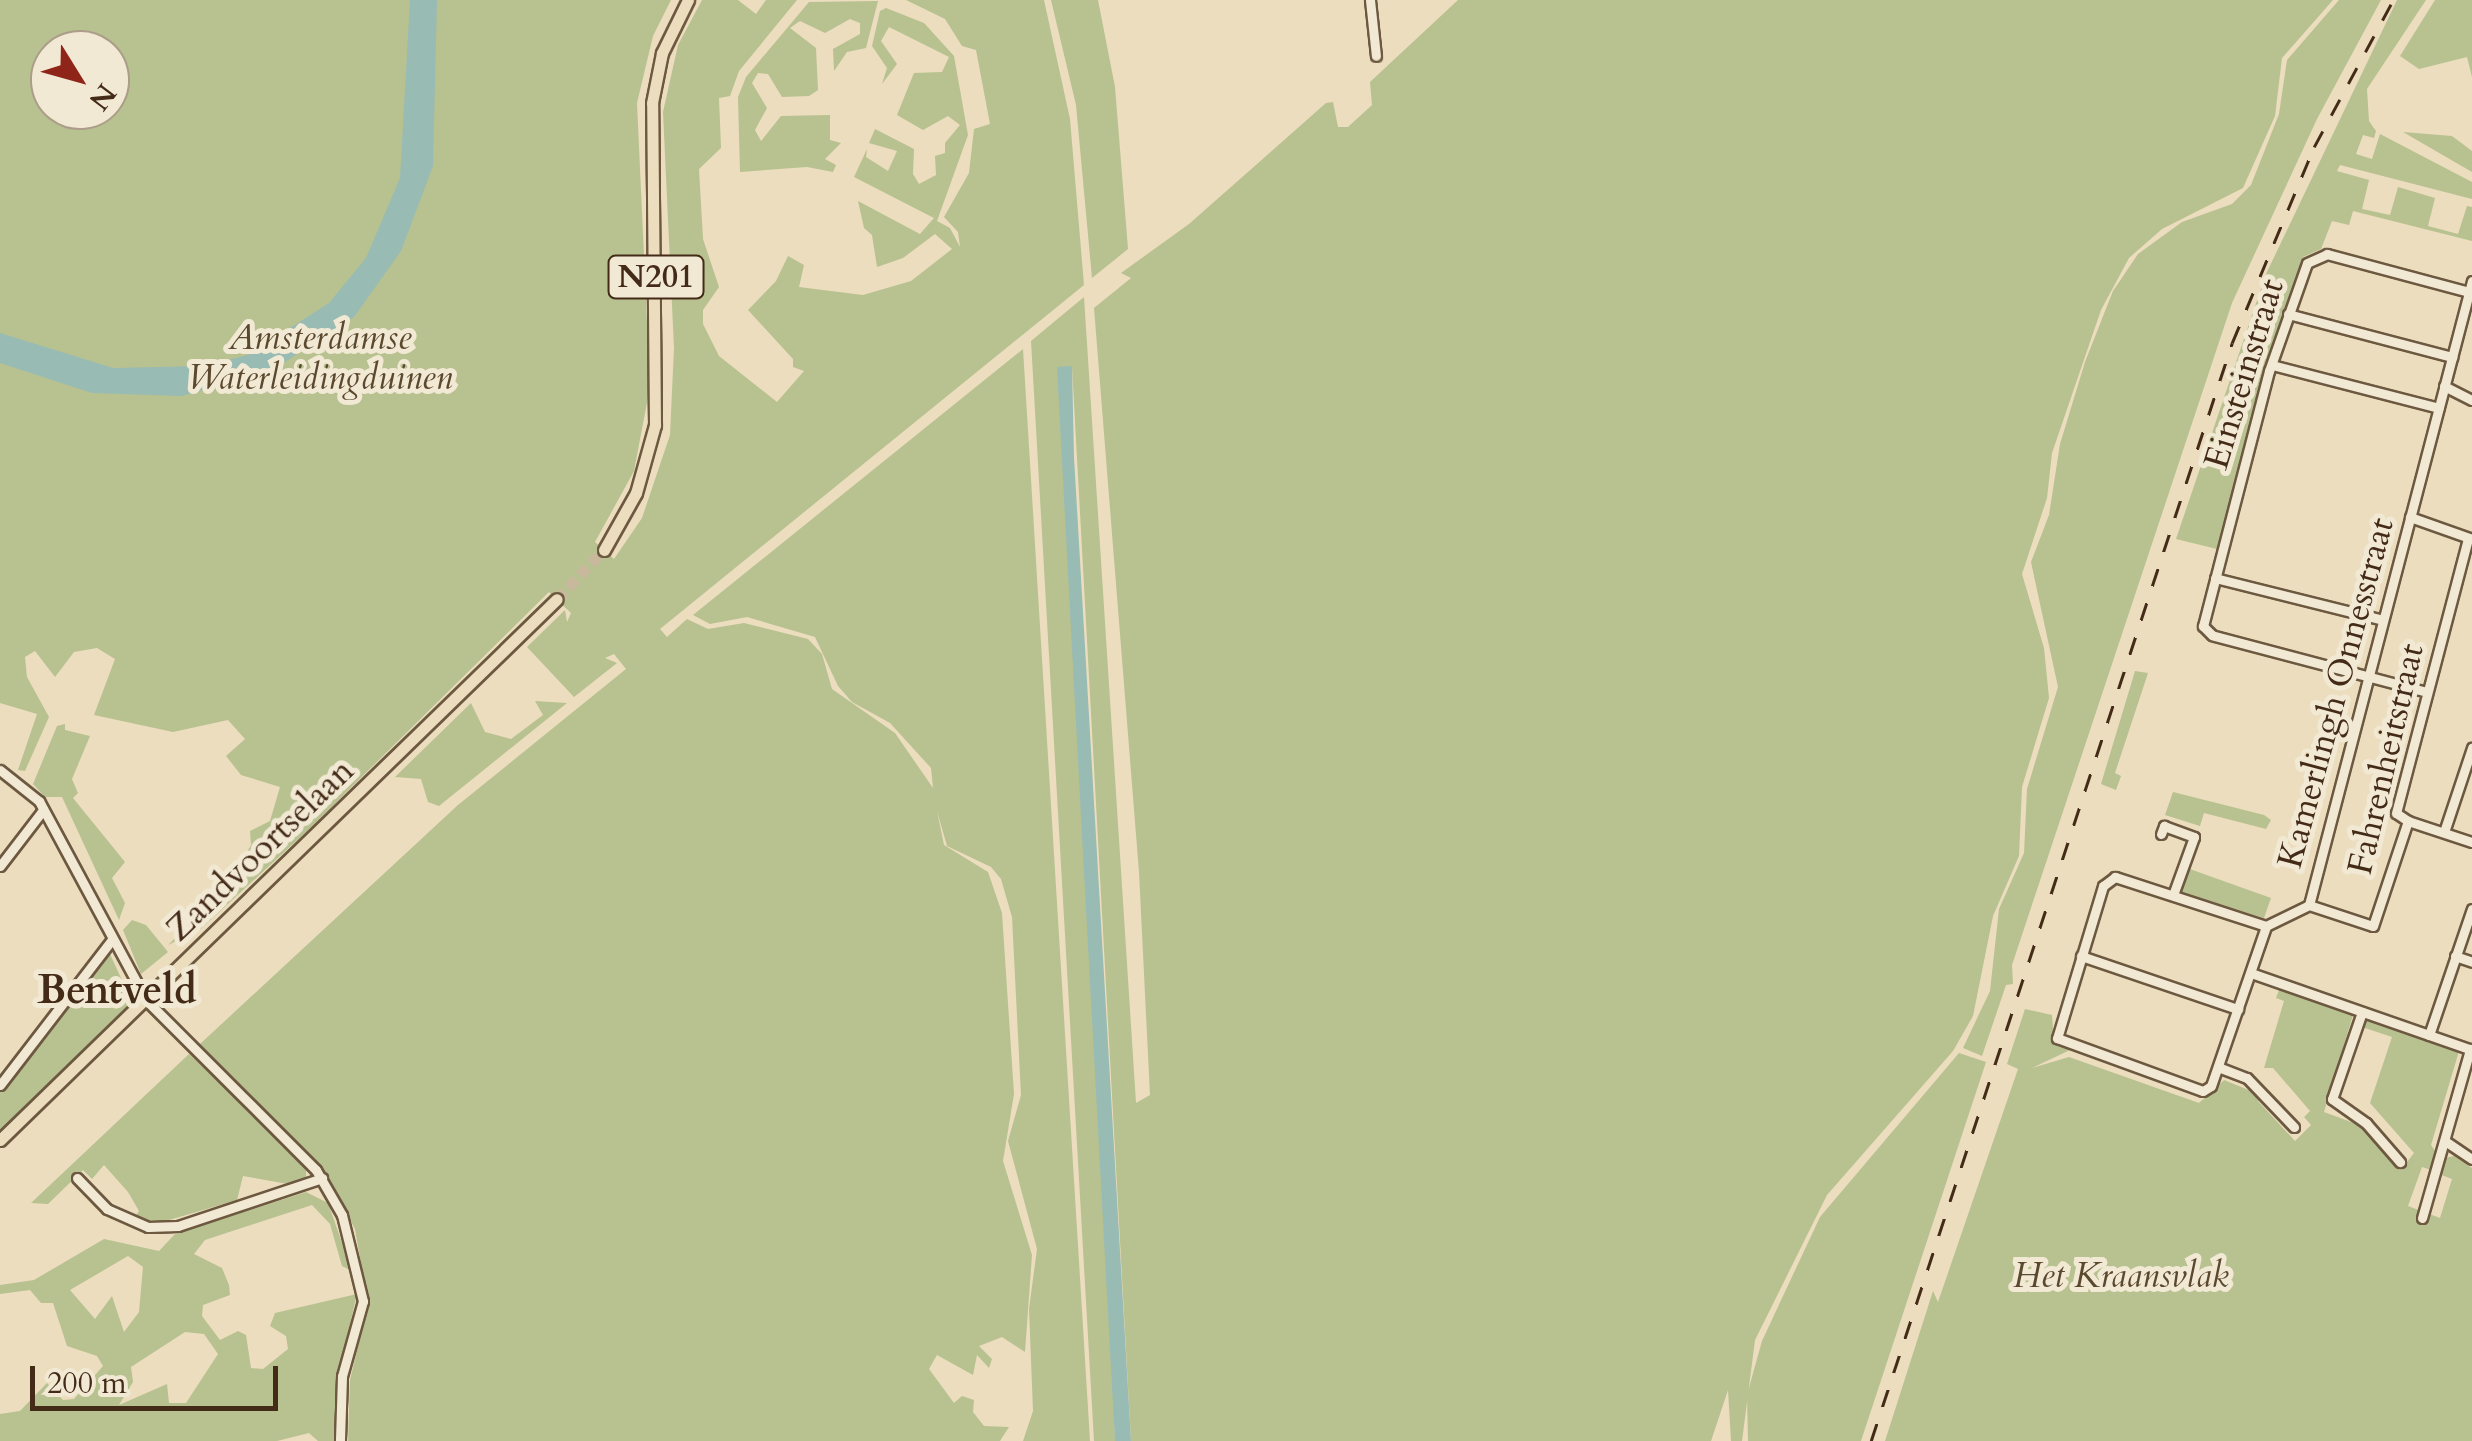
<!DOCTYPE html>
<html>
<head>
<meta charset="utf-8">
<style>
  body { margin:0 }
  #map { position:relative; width:2472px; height:1441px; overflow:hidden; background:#ebddbd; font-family:Cardo,serif }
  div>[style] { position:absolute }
  .green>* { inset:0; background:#b8c190 }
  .water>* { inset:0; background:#98bbb4 }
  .major-tunnel>* { height:11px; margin-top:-5.5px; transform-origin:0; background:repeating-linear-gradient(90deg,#c9b99c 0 11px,transparent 0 16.5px) }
  .roads { filter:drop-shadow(2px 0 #6d5840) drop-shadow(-2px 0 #6d5840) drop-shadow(0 2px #6d5840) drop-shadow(0 -2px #6d5840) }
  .minor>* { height:9px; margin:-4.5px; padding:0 4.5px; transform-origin:4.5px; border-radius:4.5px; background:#f2e9d4 }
  .major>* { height:11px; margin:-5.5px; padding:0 5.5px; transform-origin:5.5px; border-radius:5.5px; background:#ebddbd }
  .rail>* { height:2.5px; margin-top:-1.25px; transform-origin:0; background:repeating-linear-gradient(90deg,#432b17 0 18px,transparent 0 36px) }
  span { translate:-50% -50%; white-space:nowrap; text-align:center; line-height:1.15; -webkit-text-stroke:10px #f2e9d4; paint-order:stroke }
  .shield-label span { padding:2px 8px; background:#f2e9d4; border:2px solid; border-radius:8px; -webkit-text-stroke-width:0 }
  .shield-label { font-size:32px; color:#432b17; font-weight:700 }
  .park-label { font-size:35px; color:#5a492f; font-style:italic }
  .street-label { font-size:35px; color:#432b17 }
  .quarter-label { font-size:40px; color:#432b17; font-weight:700 }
  .north { position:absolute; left:30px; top:30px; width:100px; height:100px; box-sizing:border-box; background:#f2e9d4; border:2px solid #ac9d88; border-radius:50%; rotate:127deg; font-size:28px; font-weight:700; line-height:40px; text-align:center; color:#432b17 }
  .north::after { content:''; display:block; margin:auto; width:35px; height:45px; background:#8f2418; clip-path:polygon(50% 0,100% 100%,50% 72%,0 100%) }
  .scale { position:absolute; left:30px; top:1366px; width:248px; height:45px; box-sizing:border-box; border:5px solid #432b17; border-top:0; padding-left:12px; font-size:30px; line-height:35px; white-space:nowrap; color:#432b17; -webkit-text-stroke:8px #f2e9d4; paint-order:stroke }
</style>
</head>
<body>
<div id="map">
  <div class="green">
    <div style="clip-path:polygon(evenodd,0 0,671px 0,653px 36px,637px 103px,650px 387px,634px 471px,595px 542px,614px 559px,642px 518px,670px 435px,674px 348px,663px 112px,678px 45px,702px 0,738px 0,756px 14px,766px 0,797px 0,739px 71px,730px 96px,719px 98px,721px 148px,699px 169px,703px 239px,719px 287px,703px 310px,703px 324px,719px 356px,777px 402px,804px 371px,793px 367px,793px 359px,748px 310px,776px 281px,788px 256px,804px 265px,799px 287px,863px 295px,911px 281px,952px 249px,935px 234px,903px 258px,877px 267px,872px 235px,864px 228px,858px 201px,920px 234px,934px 218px,854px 177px,867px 149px,866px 157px,888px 171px,897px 151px,869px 143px,875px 129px,914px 149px,913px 174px,919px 184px,936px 175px,935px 156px,945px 153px,945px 143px,960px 125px,948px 116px,923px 130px,897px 115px,914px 73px,942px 72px,949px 57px,889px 27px,881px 41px,897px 64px,882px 84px,887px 68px,872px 46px,880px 11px,886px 8px,924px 23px,954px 56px,968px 135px,937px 221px,950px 228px,960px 247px,958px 232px,944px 217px,969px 173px,974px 129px,990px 124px,976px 50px,962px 46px,945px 19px,906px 0,1044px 0,1070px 119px,1084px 285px,660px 629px,667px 637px,687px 619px,708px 629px,744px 623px,808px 639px,822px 654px,832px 689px,895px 733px,933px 788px,931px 768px,890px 723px,852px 702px,838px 686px,815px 637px,747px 617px,710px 624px,693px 615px,1023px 349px,1090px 1441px,1023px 1441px,1033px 1411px,1029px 1309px,1037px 1249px,1008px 1141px,1021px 1095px,1012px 917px,1001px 879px,991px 867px,947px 846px,937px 811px,944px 845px,988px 872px,1002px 913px,1014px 1094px,1003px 1161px,1032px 1255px,1025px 1352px,1002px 1337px,979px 1346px,992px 1359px,989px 1368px,977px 1355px,973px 1375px,937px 1355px,929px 1369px,954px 1403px,962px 1396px,974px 1400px,973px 1412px,984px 1426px,1009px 1427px,1000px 1441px,348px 1441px,350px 1380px,368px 1305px,355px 1229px,326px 1173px,200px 1044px,458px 805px,626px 669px,614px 654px,605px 658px,617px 663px,574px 697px,527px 647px,565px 610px,567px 622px,571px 613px,549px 592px,307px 831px,202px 928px,168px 945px,299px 819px,294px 815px,236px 871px,251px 845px,250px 831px,270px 821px,280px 787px,241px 775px,226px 756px,245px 739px,228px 720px,173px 732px,94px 715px,115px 659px,97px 648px,74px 652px,55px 677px,35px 651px,25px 657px,27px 677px,49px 717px,25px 771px,18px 770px,37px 714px,0 703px,0 0,50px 50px,110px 50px,110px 110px,50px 110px,50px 50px)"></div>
    <div style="clip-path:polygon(1051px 0,1098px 0,1115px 87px,1128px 249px,1092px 278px,1076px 105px)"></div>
    <div style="clip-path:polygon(1458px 0,2333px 0,2282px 58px,2275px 116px,2243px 188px,2162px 229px,2129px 258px,2101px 310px,2052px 453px,2047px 498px,2022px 574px,2044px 648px,2049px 698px,2022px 787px,2019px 856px,1993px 916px,1973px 1016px,1953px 1051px,1827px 1195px,1755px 1340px,1742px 1441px,1731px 1441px,1728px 1390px,1711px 1441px,1131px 1441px,1072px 367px,1058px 367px,1112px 1345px,1115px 1441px,1094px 1441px,1031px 341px,1084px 297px,1136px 1103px,1150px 1095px,1139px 872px,1094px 308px,1131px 278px,1121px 273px,1189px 224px,1326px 103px,1333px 102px,1338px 127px,1348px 127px,1372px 105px,1370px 82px)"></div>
    <div style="clip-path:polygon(2339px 0,2381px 0,2317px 119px,2232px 303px,2012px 965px,2013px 984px,2006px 985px,1982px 1056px,1963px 1048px,1990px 991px,1999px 909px,2024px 853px,2027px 789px,2058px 687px,2031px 562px,2049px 515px,2060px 444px,2085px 362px,2113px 291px,2138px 254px,2182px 222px,2232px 204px,2251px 185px,2279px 114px,2287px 60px)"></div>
    <div style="clip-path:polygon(2397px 0,2426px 0,2367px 89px,2369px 121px,2376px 131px,2374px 138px,2363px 135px,2356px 154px,2372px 159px,2380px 134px,2472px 182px,2472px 199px,2340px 165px,2337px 171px,2369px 180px,2362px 209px,2390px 215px,2398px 187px,2435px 198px,2428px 226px,2458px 234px,2467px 206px,2472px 207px,2472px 241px,2353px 211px,2349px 225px,2332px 221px,2321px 249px,2303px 257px,2264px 371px,2217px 549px,2176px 539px,2266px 274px)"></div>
    <div style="clip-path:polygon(2435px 0,2472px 0,2472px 77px,2467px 57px,2419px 69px,2400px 56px)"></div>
    <div style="clip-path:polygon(878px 1px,866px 48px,847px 52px,834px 71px,833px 49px,860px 34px,860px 23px,850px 19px,825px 33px,800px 21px,790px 28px,816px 48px,818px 90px,809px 96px,782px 97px,768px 74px,758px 73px,752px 83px,767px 108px,755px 130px,761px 141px,781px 116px,830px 115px,830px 140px,841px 143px,825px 159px,836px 165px,833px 172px,807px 167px,740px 172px,738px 97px,746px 77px,809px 2px)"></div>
    <div style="clip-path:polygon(2403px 132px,2452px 136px,2472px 151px,2472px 172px)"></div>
    <div style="clip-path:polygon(2135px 671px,2148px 673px,2115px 773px,2121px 776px,2116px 790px,2101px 784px)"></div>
    <div style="clip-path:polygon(535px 701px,567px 703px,439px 806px,428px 802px,421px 779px,395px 777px,471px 703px,485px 732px,511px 739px,543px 715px)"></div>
    <div style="clip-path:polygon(65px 724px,65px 730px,90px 736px,72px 779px,78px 793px,73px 798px,125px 862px,112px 878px,125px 903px,119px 920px,62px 797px,45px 797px,33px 784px,57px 726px)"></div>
    <div style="clip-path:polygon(2173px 792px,2264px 815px,2271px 820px,2266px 829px,2204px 813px,2200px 826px,2165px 815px)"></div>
    <div style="clip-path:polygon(2187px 868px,2271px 898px,2264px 918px,2180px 892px)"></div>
    <div style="clip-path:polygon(132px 920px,146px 925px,168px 952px,141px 974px,123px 930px)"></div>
    <div style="clip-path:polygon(109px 952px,132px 1002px,0 1133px,0 1090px)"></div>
    <div style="clip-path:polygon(2279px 990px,2353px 1015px,2324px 1112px,2362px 1126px,2401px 1170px,2414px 1153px,2370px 1103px,2392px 1037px,2362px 1027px,2368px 1020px,2459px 1051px,2431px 1145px,2439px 1157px,2434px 1171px,2422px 1167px,2408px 1206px,2440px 1218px,2452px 1179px,2439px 1174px,2445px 1158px,2454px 1156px,2472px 1168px,2472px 1441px,1885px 1441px,1933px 1291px,1938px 1302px,2018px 1069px,2007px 1064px,2025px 1009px,2052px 1015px,2054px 1041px,2070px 1050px,2032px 1068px,2069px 1057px,2199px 1103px,2224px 1080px,2261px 1095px,2258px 1101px,2295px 1141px,2311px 1125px,2304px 1117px,2310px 1111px,2273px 1068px,2264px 1068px,2284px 1001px,2276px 998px)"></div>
    <div style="clip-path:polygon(1959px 1053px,1986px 1062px,1861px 1441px,1748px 1441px,1747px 1395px,1762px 1341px,1820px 1217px)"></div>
    <div style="clip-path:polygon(189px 1054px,274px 1134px,306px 1168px,306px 1177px,288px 1184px,243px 1176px,237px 1200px,159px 1223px,135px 1217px,139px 1211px,128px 1192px,104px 1165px,92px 1179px,83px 1170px,48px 1204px,31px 1203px)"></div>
    <div style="clip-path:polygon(evenodd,306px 1192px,328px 1203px,352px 1271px,342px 1266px,330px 1224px,312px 1205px,205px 1240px,194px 1254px,222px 1268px,229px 1285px,230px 1295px,203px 1305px,202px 1316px,220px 1340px,238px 1331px,246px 1335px,251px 1368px,263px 1369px,288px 1349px,286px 1336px,270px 1326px,275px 1313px,357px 1294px,339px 1372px,336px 1441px,318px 1441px,309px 1433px,277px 1441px,0 1441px,0 1414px,20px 1411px,47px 1383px,63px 1400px,74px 1399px,103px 1366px,97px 1356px,67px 1346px,53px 1303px,41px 1303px,30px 1290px,0 1294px,0 1285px,34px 1280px,104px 1239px,159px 1251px,175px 1234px,306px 1192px,128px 1256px,143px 1267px,139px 1312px,124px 1332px,112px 1296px,95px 1319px,70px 1290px,128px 1256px,306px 1192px,185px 1332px,204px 1334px,218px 1354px,186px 1403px,169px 1403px,167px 1384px,119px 1405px,133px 1382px,131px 1367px,185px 1332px)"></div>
  </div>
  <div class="water">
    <div style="clip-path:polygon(410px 0,437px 0,433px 166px,401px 251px,354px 317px,268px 373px,181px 396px,92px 393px,0 363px,0 333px,113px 368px,204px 366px,248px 355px,329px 303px,366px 258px,400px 178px)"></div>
    <div style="clip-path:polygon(1072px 366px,1074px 457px,1131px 1441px,1115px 1441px,1081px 817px,1057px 367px)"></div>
  </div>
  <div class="major-tunnel">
    <div style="left:557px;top:599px;width:68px;rotate:-46.2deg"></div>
  </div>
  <div class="roads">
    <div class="minor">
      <div style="left:1370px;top:0;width:56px;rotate:83.9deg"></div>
      <div style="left:2288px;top:314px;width:170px;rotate:14.7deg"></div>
      <div style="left:2272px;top:365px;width:172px;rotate:14.4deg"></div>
      <div style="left:2444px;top:386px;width:31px;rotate:27deg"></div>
      <div style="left:2410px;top:517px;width:66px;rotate:19.5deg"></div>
      <div style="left:2215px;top:578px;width:173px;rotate:14deg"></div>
      <div style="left:2427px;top:692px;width:222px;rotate:-165.2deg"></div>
      <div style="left:2212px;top:635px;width:13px;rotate:-135deg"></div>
      <div style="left:2203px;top:626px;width:263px;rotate:-75.5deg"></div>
      <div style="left:2269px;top:371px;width:114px;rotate:-70.6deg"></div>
      <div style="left:2307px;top:263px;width:22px;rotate:-24deg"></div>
      <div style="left:2327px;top:254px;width:147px;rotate:15deg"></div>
      <div style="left:0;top:770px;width:50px;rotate:38.5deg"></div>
      <div style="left:39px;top:801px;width:226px;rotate:61.7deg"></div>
      <div style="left:146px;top:1000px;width:240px;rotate:45deg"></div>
      <div style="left:316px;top:1170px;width:52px;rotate:60deg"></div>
      <div style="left:342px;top:1215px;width:89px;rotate:76.3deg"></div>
      <div style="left:363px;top:1301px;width:78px;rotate:105.6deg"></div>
      <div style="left:342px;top:1376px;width:65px;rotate:91.8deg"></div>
      <div style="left:2408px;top:821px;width:67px;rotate:18.2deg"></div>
      <div style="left:2444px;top:832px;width:89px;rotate:-71.6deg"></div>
      <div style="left:2161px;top:834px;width:9px;rotate:-69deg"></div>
      <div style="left:2164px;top:826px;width:32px;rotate:20deg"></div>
      <div style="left:2194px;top:837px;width:62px;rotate:109.9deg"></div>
      <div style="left:0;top:866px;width:71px;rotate:-52.5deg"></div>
      <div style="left:2309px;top:905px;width:67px;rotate:18.2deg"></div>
      <div style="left:2373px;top:926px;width:111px;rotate:-71.6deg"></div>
      <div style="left:2408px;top:821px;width:14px;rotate:-146deg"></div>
      <div style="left:2396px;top:813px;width:284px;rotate:-75.3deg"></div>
      <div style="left:2266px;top:926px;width:159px;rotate:-162deg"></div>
      <div style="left:2115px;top:877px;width:15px;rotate:143deg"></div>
      <div style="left:2103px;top:886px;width:159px;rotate:106.8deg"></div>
      <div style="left:2057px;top:1038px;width:155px;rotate:20deg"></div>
      <div style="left:2203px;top:1091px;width:9px;rotate:-32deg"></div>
      <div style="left:2211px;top:1086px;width:169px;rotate:-71deg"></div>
      <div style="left:2266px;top:926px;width:48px;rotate:-26deg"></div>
      <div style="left:2309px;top:905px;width:645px;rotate:-75.36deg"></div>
      <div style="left:2081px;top:956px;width:166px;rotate:18.7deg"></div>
      <div style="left:2455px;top:956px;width:18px;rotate:19deg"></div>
      <div style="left:2251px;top:973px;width:234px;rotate:19.2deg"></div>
      <div style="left:2362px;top:1012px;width:92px;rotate:109deg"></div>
      <div style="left:2332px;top:1099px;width:42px;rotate:35.2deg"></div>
      <div style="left:2366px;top:1123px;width:52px;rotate:48.9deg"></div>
      <div style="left:2429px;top:1035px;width:133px;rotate:-71.2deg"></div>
      <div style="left:2218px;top:1067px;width:31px;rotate:21deg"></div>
      <div style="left:2247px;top:1078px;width:68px;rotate:46.2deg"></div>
      <div style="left:0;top:1085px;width:182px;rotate:-52.4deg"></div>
      <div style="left:2445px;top:1141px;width:32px;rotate:34deg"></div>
      <div style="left:77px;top:1178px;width:43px;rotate:45.9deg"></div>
      <div style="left:107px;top:1209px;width:45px;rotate:23.7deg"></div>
      <div style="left:148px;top:1227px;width:30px;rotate:-2deg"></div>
      <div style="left:178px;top:1226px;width:152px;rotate:-18.4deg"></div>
      <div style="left:2422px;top:1218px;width:176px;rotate:-74.1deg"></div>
    </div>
    <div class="major">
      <div style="left:604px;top:550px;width:65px;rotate:-60.7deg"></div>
      <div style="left:636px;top:493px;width:71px;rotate:-74.4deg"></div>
      <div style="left:655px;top:425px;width:322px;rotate:-90.5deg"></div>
      <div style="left:652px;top:103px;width:51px;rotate:-78.7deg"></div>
      <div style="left:662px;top:53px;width:59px;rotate:-63.9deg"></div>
      <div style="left:0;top:1140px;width:776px;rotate:-44.17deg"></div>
    </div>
  </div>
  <div class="rail">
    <div style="left:1871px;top:1441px;width:1156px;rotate:-71.8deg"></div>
    <div style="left:2232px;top:343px;width:212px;rotate:-67.3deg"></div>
    <div style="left:2314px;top:147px;width:167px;rotate:-61.7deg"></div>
  </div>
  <div class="shield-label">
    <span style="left:656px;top:277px">N201</span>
  </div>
  <div class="park-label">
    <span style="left:320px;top:358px">Amsterdamse<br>Waterleidingduinen</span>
    <span style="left:2121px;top:1276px">Het Kraansvlak</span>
  </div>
  <div class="street-label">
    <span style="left:2244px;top:374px;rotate:-73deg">Einsteinstraat</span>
    <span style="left:2336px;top:693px;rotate:-75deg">Kamerlingh Onnesstraat</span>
    <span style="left:2386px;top:759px;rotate:-77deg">Fahrenheitstraat</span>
    <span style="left:260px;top:850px;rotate:-44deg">Zandvoortselaan</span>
  </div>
  <div class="quarter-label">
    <span style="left:117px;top:991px">Bentveld</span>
  </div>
  <div class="north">N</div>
  <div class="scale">200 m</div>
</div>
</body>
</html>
